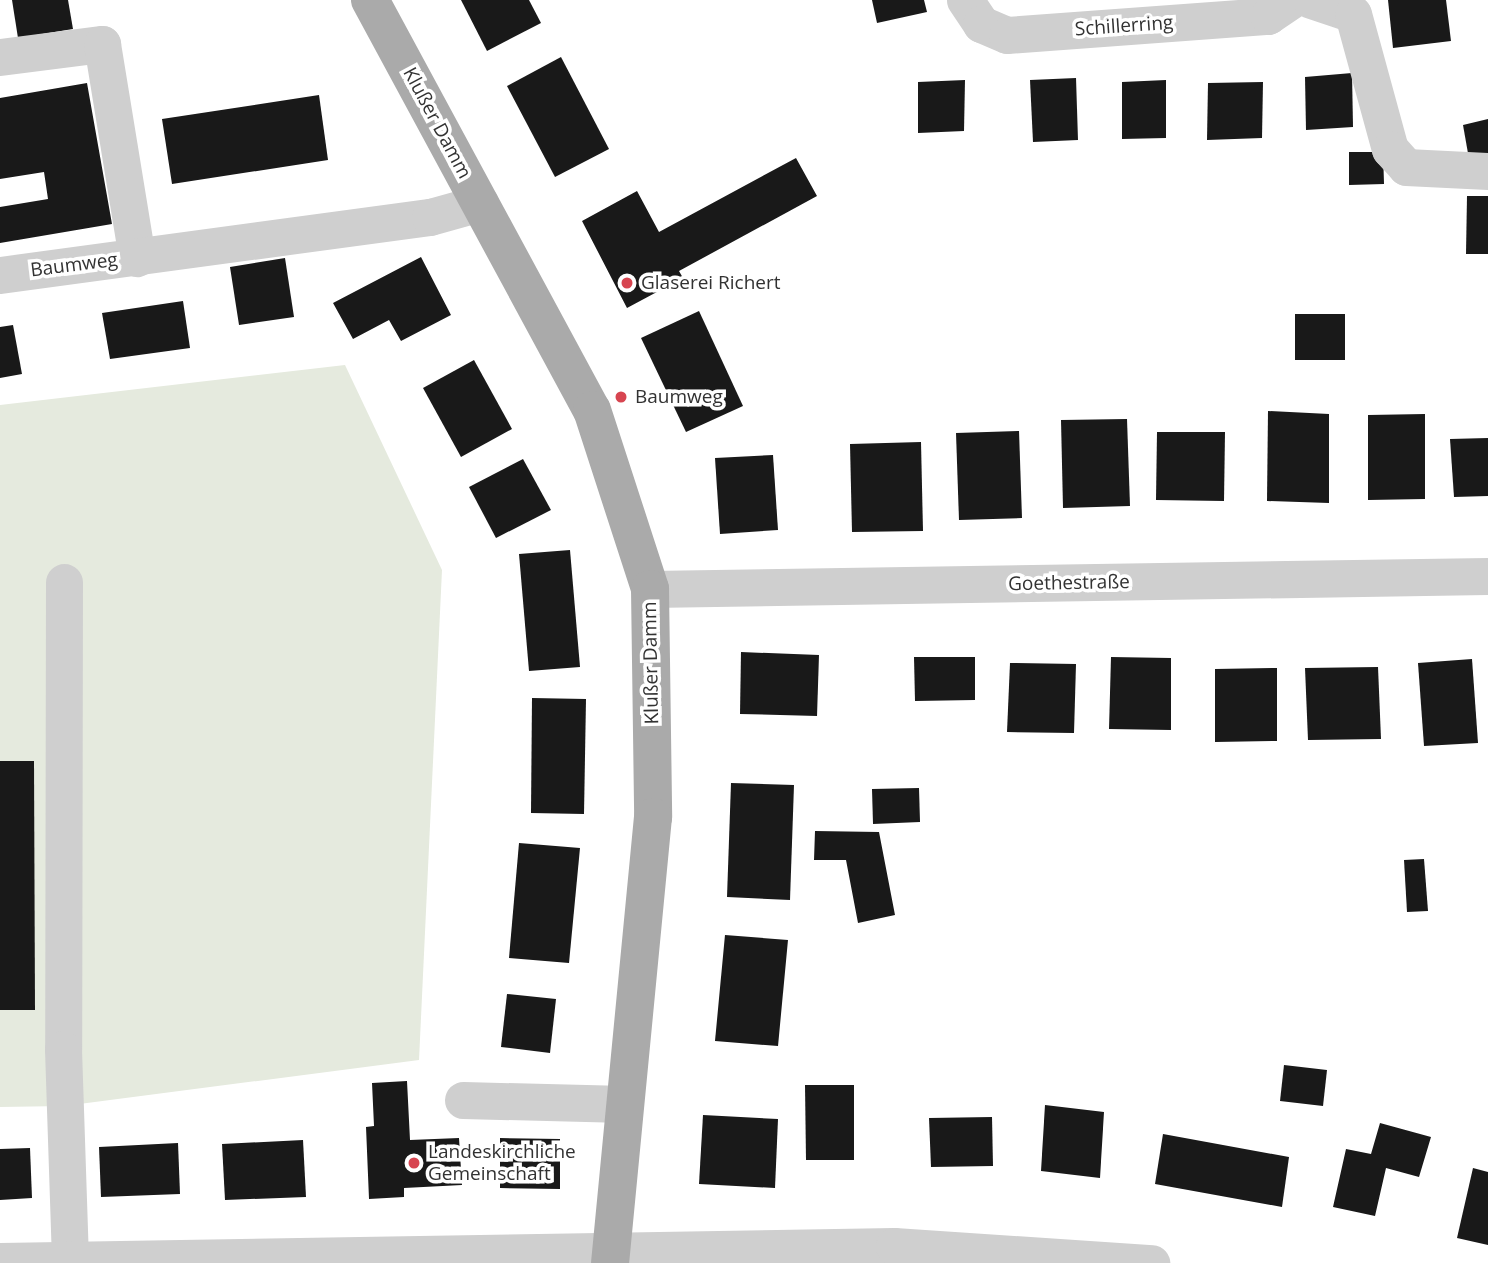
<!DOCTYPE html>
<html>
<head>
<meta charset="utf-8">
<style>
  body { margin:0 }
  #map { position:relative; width:1488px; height:1263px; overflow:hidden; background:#fff; font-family:"Open Sans",sans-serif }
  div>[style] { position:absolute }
  .green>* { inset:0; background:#e5eade }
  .building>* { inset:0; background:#191919 }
  .minor>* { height:37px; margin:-18.5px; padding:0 18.5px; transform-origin:18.5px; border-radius:18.5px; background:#cfcfcf }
  .major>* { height:38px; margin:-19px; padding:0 19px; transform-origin:19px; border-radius:19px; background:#aaa }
  .dots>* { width:19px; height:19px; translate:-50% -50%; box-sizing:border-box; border:4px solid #fff; border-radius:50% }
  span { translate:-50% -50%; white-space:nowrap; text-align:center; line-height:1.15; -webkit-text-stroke:7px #fff; paint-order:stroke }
  .street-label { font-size:19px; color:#323232 }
  .poi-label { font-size:19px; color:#323232 }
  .left { translate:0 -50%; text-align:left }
</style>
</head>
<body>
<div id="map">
  <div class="green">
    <div style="clip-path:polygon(345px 365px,442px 570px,419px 1060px,64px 1106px,0 1107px,0 405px)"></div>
  </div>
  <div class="building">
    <div style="clip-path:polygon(12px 0,68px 0,73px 29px,18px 38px)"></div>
    <div style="clip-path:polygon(461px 0,529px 0,541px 23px,487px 51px)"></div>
    <div style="clip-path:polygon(872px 0,924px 0,927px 12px,877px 23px)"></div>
    <div style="clip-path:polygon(1388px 0,1446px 0,1451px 41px,1393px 48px)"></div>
    <div style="clip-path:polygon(561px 57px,609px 149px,555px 177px,507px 86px)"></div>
    <div style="clip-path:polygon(1352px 73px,1353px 127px,1306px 130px,1305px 77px)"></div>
    <div style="clip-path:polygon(1076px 78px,1078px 140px,1033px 142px,1030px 80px)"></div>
    <div style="clip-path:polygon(965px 80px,964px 131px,918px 133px,918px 82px)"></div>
    <div style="clip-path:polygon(1166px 80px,1166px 138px,1122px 139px,1122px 82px)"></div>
    <div style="clip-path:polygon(1263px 82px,1262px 138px,1207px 140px,1208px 83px)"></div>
    <div style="clip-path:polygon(87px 83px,112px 224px,0 243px,0 207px,48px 199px,44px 172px,0 179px,0 98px)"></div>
    <div style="clip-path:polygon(319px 95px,328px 160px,172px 184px,162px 119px)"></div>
    <div style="clip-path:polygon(1488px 119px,1488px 160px,1469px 159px,1463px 125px)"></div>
    <div style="clip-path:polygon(1349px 152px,1383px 152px,1384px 184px,1349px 185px)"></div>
    <div style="clip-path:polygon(796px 158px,817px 196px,679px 271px,683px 278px,627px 308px,582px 221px,637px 191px,659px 232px)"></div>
    <div style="clip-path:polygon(1467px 196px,1488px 196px,1488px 254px,1466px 254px)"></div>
    <div style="clip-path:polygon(421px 257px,451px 315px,401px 341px,389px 320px,353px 339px,333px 303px)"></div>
    <div style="clip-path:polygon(285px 258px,294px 317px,239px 325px,230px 267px)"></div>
    <div style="clip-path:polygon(183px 301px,190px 348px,110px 359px,102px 313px)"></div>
    <div style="clip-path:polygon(699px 311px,743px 406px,686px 432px,641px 338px)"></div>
    <div style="clip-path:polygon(1295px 314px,1345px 314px,1345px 360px,1295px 360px)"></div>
    <div style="clip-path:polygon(13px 325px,22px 374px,0 378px,0 327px)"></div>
    <div style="clip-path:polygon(474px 360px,512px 429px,461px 457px,423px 388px)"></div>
    <div style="clip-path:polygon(1268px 411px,1329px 414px,1329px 503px,1267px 501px)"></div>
    <div style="clip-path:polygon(1425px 414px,1425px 499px,1368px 500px,1368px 415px)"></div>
    <div style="clip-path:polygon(1127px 419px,1130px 506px,1063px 508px,1061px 420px)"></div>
    <div style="clip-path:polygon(1019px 431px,1022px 518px,959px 520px,956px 433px)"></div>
    <div style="clip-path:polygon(1157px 432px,1225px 432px,1224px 501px,1156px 500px)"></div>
    <div style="clip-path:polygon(1488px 438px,1488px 496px,1454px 497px,1450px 439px)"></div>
    <div style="clip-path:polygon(921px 442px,923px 531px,852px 532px,850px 444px)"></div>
    <div style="clip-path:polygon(773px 455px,778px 530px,720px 534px,715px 458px)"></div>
    <div style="clip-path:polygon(523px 459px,551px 510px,496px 538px,469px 487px)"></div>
    <div style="clip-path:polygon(570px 550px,580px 667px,529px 671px,519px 554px)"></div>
    <div style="clip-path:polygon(741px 652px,819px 655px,817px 716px,740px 714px)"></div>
    <div style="clip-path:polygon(914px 657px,975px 657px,975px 700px,915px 701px)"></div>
    <div style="clip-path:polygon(1111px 657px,1171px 658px,1171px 730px,1109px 729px)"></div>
    <div style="clip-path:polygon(1472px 659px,1478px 743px,1424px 746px,1418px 663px)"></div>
    <div style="clip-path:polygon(1010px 663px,1076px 664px,1074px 733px,1007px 732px)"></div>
    <div style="clip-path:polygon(1378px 667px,1381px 739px,1308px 740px,1305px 668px)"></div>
    <div style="clip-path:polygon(1277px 668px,1277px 741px,1215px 742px,1215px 669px)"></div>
    <div style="clip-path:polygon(532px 698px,586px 699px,584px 814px,531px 813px)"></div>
    <div style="clip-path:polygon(0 761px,34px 761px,35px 1010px,0 1010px)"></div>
    <div style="clip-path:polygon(731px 783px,794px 785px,790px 900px,727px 897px)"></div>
    <div style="clip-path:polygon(919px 788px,920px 822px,873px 824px,872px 789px)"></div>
    <div style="clip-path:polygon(815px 831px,879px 832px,895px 915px,858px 923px,846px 860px,814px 860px)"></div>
    <div style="clip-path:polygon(519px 843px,580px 848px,569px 963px,509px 958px)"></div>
    <div style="clip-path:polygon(1424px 859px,1428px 911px,1407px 912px,1404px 860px)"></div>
    <div style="clip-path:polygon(725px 935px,788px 940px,778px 1046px,715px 1041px)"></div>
    <div style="clip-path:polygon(507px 994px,556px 999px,550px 1053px,501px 1047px)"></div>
    <div style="clip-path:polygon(1284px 1065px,1327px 1070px,1323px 1106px,1280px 1101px)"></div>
    <div style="clip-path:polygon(407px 1081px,410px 1140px,459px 1138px,462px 1185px,404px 1188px,404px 1197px,369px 1199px,366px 1127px,374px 1126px,372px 1083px)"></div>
    <div style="clip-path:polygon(805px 1085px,854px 1085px,854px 1160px,806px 1160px)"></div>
    <div style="clip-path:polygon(1045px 1105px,1104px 1112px,1100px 1178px,1041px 1171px)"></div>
    <div style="clip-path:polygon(703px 1115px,778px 1119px,775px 1188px,699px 1184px)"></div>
    <div style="clip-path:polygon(992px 1117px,993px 1166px,931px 1167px,929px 1118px)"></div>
    <div style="clip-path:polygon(1380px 1123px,1431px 1137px,1419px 1177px,1386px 1168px,1375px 1216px,1333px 1207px,1346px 1149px,1371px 1154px)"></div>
    <div style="clip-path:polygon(1163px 1134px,1289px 1157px,1282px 1207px,1155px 1184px)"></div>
    <div style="clip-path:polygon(500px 1138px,560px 1139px,560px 1189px,500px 1188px)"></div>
    <div style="clip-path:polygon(303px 1140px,306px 1197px,225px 1200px,222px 1144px)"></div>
    <div style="clip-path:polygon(178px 1143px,180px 1194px,101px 1197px,99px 1147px)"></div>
    <div style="clip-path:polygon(30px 1148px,32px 1198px,0 1200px,0 1149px)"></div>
    <div style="clip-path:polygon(1473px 1168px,1488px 1172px,1488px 1245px,1457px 1238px)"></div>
  </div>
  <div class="minor">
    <div style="left:965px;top:0;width:29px;rotate:56deg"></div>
    <div style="left:981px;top:24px;width:28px;rotate:23deg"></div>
    <div style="left:1007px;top:35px;width:262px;rotate:-4.2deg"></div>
    <div style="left:1268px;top:16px;width:29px;rotate:-34deg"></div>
    <div style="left:1311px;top:0;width:44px;rotate:18.4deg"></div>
    <div style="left:1353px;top:14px;width:140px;rotate:74.7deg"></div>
    <div style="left:1390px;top:149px;width:24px;rotate:48deg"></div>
    <div style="left:1406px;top:167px;width:82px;rotate:2.8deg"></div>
    <div style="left:0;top:57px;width:103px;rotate:-7.3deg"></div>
    <div style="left:102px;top:44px;width:217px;rotate:80.7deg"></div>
    <div style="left:0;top:275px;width:434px;rotate:-7.7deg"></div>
    <div style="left:430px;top:217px;width:52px;rotate:-15.6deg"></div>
    <div style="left:64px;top:582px;width:467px;rotate:90.1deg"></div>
    <div style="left:63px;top:1049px;width:214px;rotate:88.1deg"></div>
    <div style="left:650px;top:589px;width:838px;rotate:-0.89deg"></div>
    <div style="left:463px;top:1100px;width:162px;rotate:1.4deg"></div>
    <div style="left:0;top:1261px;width:894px;rotate:-0.96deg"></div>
    <div style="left:894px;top:1246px;width:258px;rotate:3.8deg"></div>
  </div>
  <div class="major">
    <div style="left:370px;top:0;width:466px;rotate:61.6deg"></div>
    <div style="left:592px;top:410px;width:188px;rotate:72deg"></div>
    <div style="left:650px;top:589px;width:228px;rotate:89.2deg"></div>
    <div style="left:653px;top:817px;width:448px;rotate:95.5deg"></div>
  </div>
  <div class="dots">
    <div style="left:627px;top:283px;background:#d74550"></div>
    <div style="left:621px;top:397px;background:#d74550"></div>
    <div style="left:414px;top:1163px;background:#d74550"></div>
  </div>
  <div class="street-label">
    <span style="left:1124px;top:26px;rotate:-4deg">Schillerring</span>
    <span style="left:437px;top:123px;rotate:62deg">Klußer Damm</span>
    <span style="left:74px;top:265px;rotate:-7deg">Baumweg</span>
    <span style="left:1069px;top:583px;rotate:-1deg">Goethestraße</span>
    <span style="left:651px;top:663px;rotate:-91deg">Klußer Damm</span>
  </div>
  <div class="poi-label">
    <span class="left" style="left:641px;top:283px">Glaserei Richert</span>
    <span class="left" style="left:635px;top:397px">Baumweg</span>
    <span class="left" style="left:428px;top:1163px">Landeskirchliche<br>Gemeinschaft</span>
  </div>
</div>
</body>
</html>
